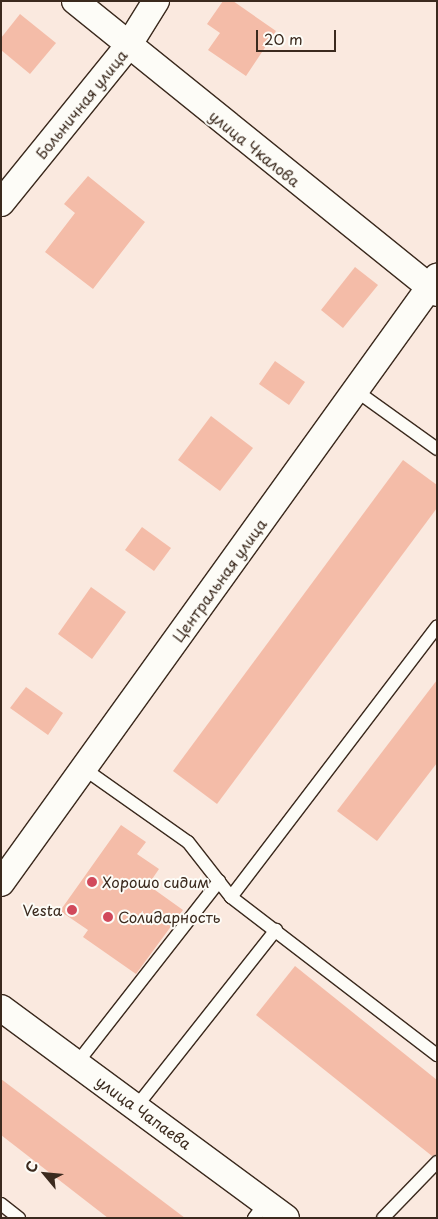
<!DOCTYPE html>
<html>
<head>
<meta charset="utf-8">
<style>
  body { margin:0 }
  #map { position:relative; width:438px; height:1219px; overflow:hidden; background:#fae9df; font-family:"Playpen Sans",sans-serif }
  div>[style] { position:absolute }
  .building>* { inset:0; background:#f4bca8 }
  .roads { filter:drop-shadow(1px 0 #3b2a1e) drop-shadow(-1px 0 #3b2a1e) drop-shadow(0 1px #3b2a1e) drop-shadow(0 -1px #3b2a1e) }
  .lane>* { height:12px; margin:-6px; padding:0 6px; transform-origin:6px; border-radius:6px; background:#fdfcf7 }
  .street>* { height:26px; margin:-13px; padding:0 13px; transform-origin:13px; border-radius:13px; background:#fdfcf7 }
  .dots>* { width:14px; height:14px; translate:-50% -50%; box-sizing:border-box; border:2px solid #fdfcf7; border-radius:50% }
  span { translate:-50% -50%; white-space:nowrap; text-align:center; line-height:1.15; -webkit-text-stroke:4px #fdfcf7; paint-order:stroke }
  .street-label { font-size:15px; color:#3b2a1e }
  .poi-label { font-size:15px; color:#3b2a1e }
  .left { translate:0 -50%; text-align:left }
  .right { translate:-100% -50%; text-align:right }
  .frame { position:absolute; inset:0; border:2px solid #3b2a1e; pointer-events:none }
  .north { position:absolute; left:20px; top:1149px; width:50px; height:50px; -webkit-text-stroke:4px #fdfcf7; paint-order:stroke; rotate:298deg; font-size:14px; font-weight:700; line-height:20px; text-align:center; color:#3b2a1e }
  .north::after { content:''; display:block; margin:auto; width:18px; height:22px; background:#3b2a1e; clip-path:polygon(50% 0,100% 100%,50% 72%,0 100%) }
  .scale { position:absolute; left:256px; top:30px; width:80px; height:22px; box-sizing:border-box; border:2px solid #3b2a1e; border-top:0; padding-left:6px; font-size:15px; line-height:18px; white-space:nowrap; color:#3b2a1e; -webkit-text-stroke:4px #fdfcf7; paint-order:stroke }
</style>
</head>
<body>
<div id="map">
  <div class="building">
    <div style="clip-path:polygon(223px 1px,233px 1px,276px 31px,246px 76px,208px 50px,220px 33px,207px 24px)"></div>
    <div style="clip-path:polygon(20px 14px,56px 43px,30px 74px,1px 50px,1px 38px)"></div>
    <div style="clip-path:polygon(88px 176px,145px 222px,93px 289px,45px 252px,75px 213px,64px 204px)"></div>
    <div style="clip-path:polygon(355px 267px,378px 285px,343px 328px,321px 310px)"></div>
    <div style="clip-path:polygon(275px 361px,305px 382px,289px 405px,259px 384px)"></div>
    <div style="clip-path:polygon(211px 416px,253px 448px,220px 491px,178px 460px)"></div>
    <div style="clip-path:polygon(403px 460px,437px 485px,437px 508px,217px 804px,173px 771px)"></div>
    <div style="clip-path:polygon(142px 527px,171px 548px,154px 571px,125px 550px)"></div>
    <div style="clip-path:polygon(91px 587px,126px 612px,92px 659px,58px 634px)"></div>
    <div style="clip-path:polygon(437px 680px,437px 763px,377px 841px,337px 811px)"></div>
    <div style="clip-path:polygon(26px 687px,63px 713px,48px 735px,10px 708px)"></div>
    <div style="clip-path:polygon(121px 825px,146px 842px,137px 854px,159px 869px,148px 885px,183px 910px,136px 974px,83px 937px,88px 930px,60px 911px)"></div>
    <div style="clip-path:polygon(295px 966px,437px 1080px,437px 1154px,432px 1156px,256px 1015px)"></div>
    <div style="clip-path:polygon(1px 1079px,185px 1218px,108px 1218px,1px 1135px)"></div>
  </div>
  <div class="roads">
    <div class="lane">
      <div style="left:355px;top:390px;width:101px;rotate:35.7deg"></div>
      <div style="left:83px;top:768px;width:128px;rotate:35.2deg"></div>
      <div style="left:188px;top:842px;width:70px;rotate:52deg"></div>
      <div style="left:231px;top:897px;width:260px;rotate:37.5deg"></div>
      <div style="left:231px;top:897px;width:340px;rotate:-52.7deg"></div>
      <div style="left:77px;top:1063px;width:231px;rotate:-52deg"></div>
      <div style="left:136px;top:1107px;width:226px;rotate:-51.7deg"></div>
      <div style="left:1px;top:1204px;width:23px;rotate:38deg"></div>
      <div style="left:254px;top:1218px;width:20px;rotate:-53deg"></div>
      <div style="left:383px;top:1218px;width:78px;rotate:-46deg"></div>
    </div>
    <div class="street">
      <div style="left:75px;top:1px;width:465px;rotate:38.9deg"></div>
      <div style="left:1px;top:203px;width:202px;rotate:-51deg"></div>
      <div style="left:128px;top:46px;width:53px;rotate:-58.1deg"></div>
      <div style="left:1px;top:883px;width:747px;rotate:-54.27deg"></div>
      <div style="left:1px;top:1008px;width:354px;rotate:36.4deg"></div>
    </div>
  </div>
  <div class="dots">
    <div style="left:92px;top:882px;background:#d1495b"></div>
    <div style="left:72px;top:910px;background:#d1495b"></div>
    <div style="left:108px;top:917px;background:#d1495b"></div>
  </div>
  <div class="street-label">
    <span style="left:81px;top:104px;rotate:-51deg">Больничная улица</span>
    <span style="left:255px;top:148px;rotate:39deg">улица Чкалова</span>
    <span style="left:219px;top:580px;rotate:-54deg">Центральная улица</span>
    <span style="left:144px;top:1112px;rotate:36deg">улица Чапаева</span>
  </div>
  <div class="poi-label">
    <span class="left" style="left:102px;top:882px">Хорошо сидим</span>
    <span class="right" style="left:62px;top:910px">Vesta</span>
    <span class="left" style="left:118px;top:917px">Солидарность</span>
  </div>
  <div class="frame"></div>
  <div class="north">С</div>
  <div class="scale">20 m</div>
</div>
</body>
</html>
